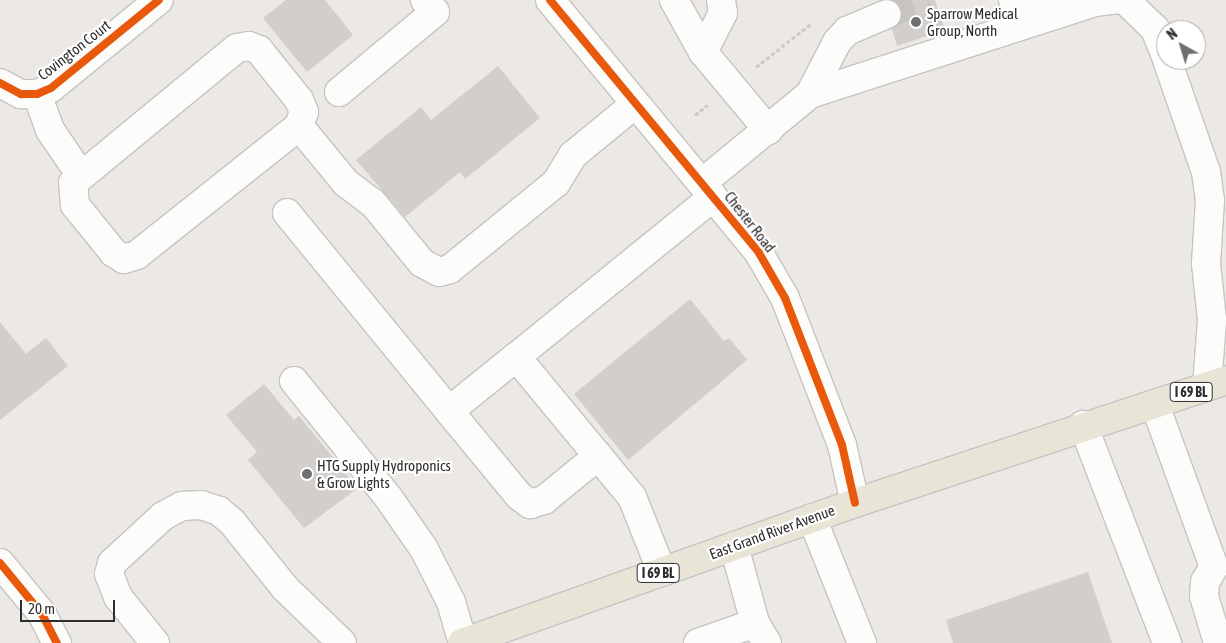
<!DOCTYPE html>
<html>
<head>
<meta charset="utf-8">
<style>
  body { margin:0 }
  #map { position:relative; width:1226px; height:643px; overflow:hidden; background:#ece8e4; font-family:"Asap Condensed",sans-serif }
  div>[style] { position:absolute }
  .building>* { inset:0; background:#d1cecb }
  .minor-tunnel>* { height:28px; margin-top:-14px; transform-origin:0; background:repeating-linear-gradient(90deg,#c6c3c0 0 28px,transparent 0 42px) }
  .path>* { height:3px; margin-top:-1.5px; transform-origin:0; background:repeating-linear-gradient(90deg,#c9c9c8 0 4px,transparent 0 6.5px) }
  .roads { filter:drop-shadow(1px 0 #c5c4c5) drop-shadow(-1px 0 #c5c4c5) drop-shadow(0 1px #c5c4c5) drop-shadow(0 -1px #c5c4c5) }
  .minor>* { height:28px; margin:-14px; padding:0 14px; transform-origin:14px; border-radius:14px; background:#fcfcfb }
  .major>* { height:28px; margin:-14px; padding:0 14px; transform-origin:14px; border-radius:14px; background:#e8e4d6 }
  .cycleway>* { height:8px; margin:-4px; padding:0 4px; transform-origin:4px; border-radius:4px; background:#e8590c }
  .dots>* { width:14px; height:14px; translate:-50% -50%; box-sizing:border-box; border:2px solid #fff; border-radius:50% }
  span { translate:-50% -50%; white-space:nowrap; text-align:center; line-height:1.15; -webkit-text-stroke:4.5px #fff; paint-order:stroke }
  .shield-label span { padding:1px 4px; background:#fff; border:1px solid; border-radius:4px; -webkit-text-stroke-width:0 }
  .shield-label { font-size:14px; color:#2e2e2e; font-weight:700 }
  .poi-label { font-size:15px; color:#2e2e2e }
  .left { translate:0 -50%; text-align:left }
  .street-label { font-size:15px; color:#2e2e2e }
  .north { position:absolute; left:1156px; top:20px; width:50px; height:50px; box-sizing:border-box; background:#fff; border:1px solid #ababab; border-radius:50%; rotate:321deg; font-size:14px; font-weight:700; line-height:20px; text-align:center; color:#2e2e2e }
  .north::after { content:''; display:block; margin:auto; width:18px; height:22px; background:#706f6e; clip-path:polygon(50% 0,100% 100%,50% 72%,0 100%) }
  .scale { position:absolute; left:20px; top:600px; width:95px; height:22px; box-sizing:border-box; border:2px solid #2e2e2e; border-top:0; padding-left:6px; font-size:15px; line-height:18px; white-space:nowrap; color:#2e2e2e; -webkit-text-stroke:4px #fff; paint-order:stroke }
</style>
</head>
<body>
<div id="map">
  <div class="building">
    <div style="clip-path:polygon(286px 0,325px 0,353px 35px,307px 72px,263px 18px)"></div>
    <div style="clip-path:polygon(893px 0,935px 0,945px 30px,897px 46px,892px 29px,902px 15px,901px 7px)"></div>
    <div style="clip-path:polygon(498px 66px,540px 118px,465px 179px,460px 172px,405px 217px,356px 160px,421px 107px,431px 120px)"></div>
    <div style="clip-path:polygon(690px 299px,724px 341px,729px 338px,747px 360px,628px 460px,574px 394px)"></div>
    <div style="clip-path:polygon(0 322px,26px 354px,46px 338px,68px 366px,0 420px)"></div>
    <div style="clip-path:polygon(264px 384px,294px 420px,299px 416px,358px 488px,304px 528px,248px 460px,257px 452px,226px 415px)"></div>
    <div style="clip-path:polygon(1088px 572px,1112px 643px,953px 643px,946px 620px)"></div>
  </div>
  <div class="minor-tunnel">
    <div style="left:887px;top:14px;width:44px;rotate:-18.4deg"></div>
  </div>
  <div class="path">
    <div style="left:756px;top:67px;width:71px;rotate:-38.2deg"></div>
    <div style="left:695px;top:115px;width:16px;rotate:-38deg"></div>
  </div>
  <div class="roads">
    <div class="minor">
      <div style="left:550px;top:0;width:328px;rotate:50.4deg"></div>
      <div style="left:759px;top:253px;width:52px;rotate:60deg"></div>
      <div style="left:785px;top:298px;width:158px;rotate:68.8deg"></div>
      <div style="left:842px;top:445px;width:59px;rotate:77.4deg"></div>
      <div style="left:674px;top:0;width:60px;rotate:60.9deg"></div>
      <div style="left:703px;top:52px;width:102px;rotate:50.2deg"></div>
      <div style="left:1013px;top:0;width:24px;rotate:28deg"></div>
      <div style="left:1034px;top:11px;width:23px;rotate:5deg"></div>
      <div style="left:1125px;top:0;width:42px;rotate:44deg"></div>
      <div style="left:1155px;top:29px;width:29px;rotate:68deg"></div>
      <div style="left:249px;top:46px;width:11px;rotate:22deg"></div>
      <div style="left:259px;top:50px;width:64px;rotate:51.3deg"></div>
      <div style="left:299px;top:100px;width:13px;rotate:67deg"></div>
      <div style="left:304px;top:112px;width:15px;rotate:110deg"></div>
      <div style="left:299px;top:126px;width:207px;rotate:141.5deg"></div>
      <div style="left:137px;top:255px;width:14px;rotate:163deg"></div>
      <div style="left:124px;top:259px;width:12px;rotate:-149deg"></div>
      <div style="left:114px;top:253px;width:62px;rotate:-129.1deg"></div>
      <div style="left:75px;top:205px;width:22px;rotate:-95deg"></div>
      <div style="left:73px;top:183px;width:212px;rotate:-39.5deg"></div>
      <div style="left:237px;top:48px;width:12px;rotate:-9deg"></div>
      <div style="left:703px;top:52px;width:44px;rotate:-62.9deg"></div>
      <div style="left:723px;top:13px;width:13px;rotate:-99deg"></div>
      <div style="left:1167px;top:60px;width:119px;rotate:70.8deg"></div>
      <div style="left:1206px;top:172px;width:28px;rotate:82deg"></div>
      <div style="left:1210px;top:200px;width:63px;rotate:93.6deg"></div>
      <div style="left:1206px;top:263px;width:57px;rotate:84deg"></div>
      <div style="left:1212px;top:320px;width:66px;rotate:94.3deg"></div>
      <div style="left:0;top:83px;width:24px;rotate:28deg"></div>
      <div style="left:21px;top:94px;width:16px"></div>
      <div style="left:37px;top:94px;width:15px;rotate:-23deg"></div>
      <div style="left:51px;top:88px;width:139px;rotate:-39.2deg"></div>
      <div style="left:339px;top:92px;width:125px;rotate:-39.8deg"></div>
      <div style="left:435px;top:12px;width:16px;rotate:-130deg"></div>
      <div style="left:37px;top:94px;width:38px;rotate:70deg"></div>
      <div style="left:50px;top:130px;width:53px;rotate:55.7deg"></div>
      <div style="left:810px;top:94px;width:59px;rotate:-62.6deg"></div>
      <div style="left:837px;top:42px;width:15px;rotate:-48deg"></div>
      <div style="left:847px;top:31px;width:43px;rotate:-23deg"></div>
      <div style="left:299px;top:126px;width:74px;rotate:50.5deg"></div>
      <div style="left:346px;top:183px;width:34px;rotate:37deg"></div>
      <div style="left:373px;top:203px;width:77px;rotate:50.8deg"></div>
      <div style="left:422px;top:263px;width:19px;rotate:28deg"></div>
      <div style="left:439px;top:272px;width:11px;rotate:-15deg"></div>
      <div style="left:450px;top:269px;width:136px;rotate:-39.1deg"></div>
      <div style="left:556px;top:183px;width:33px;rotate:-59deg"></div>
      <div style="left:573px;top:155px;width:80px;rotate:-39.4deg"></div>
      <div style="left:702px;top:183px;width:140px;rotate:-39.5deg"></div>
      <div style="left:810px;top:94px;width:299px;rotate:-17.9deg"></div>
      <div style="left:1094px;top:2px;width:20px;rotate:-6deg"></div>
      <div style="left:287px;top:213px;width:256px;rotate:50.7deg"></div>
      <div style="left:516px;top:357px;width:86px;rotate:141.1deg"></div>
      <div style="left:449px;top:411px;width:110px;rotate:50.5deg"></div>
      <div style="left:519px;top:496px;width:14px;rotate:36deg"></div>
      <div style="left:530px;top:504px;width:15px;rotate:-16deg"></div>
      <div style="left:544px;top:500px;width:70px;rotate:-39.2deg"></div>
      <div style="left:294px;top:381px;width:149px;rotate:51deg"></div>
      <div style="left:388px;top:497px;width:63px;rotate:55.3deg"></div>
      <div style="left:424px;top:549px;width:59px;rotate:63deg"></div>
      <div style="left:451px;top:602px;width:43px;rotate:73.7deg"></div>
      <div style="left:1155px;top:405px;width:172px;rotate:70deg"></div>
      <div style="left:1214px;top:567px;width:17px;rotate:121deg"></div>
      <div style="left:1205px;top:582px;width:14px;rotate:94deg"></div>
      <div style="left:1204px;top:596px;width:49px;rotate:73.4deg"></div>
      <div style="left:1083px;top:425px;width:234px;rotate:68.9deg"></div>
      <div style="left:812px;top:518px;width:135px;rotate:68.2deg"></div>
      <div style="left:734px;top:546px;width:80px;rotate:74.7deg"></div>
      <div style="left:755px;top:623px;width:23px;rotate:59deg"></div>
      <div style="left:0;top:563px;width:66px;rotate:50.5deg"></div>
      <div style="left:42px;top:614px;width:33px;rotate:63deg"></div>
      <div style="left:662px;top:572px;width:81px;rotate:-111.8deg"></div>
      <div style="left:632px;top:497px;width:182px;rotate:-129.6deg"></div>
      <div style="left:516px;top:357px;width:254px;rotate:-39.1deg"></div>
      <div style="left:155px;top:643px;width:59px;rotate:-128.8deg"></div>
      <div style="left:118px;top:597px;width:25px;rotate:-111deg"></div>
      <div style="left:109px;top:574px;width:11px;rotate:-75deg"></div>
      <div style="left:112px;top:563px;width:69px;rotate:-42.7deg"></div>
      <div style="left:163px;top:516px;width:21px;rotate:-28deg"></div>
      <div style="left:182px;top:506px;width:19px;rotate:-3deg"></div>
      <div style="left:201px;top:505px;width:19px;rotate:18deg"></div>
      <div style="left:219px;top:511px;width:17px;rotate:40deg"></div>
      <div style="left:232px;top:522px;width:85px;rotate:51.2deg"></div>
      <div style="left:285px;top:588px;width:79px;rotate:44deg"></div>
      <div style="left:698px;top:643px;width:60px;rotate:-19.3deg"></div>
    </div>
    <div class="major">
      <div style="left:462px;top:643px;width:417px;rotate:-19.6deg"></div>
      <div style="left:855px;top:503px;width:391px;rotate:-18.3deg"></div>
    </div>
  </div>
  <div class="cycleway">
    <div style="left:550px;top:0;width:328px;rotate:50.4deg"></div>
    <div style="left:759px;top:253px;width:52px;rotate:60deg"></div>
    <div style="left:785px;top:298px;width:158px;rotate:68.8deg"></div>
    <div style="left:842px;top:445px;width:59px;rotate:77.4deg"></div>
    <div style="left:0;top:83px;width:24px;rotate:28deg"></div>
    <div style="left:21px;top:94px;width:16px"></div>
    <div style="left:37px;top:94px;width:15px;rotate:-23deg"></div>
    <div style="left:51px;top:88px;width:139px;rotate:-39.2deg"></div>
    <div style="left:0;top:563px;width:66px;rotate:50.5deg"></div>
    <div style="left:42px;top:614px;width:33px;rotate:63deg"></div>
  </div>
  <div class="dots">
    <div style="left:916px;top:22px;background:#706f6e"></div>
    <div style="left:307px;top:474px;background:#706f6e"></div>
  </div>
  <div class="shield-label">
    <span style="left:1191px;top:392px">I 69 BL</span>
    <span style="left:658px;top:573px">I 69 BL</span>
  </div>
  <div class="poi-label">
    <span class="left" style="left:927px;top:22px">Sparrow Medical<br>Group, North</span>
    <span class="left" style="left:317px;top:474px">HTG Supply Hydroponics<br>&amp; Grow Lights</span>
  </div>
  <div class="street-label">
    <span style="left:74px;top:50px;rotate:-38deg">Covington Court</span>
    <span style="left:750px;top:222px;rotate:52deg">Chester Road</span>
    <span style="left:772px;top:532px;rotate:-20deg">East Grand River Avenue</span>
  </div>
  <div class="north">N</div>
  <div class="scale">20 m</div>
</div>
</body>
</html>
